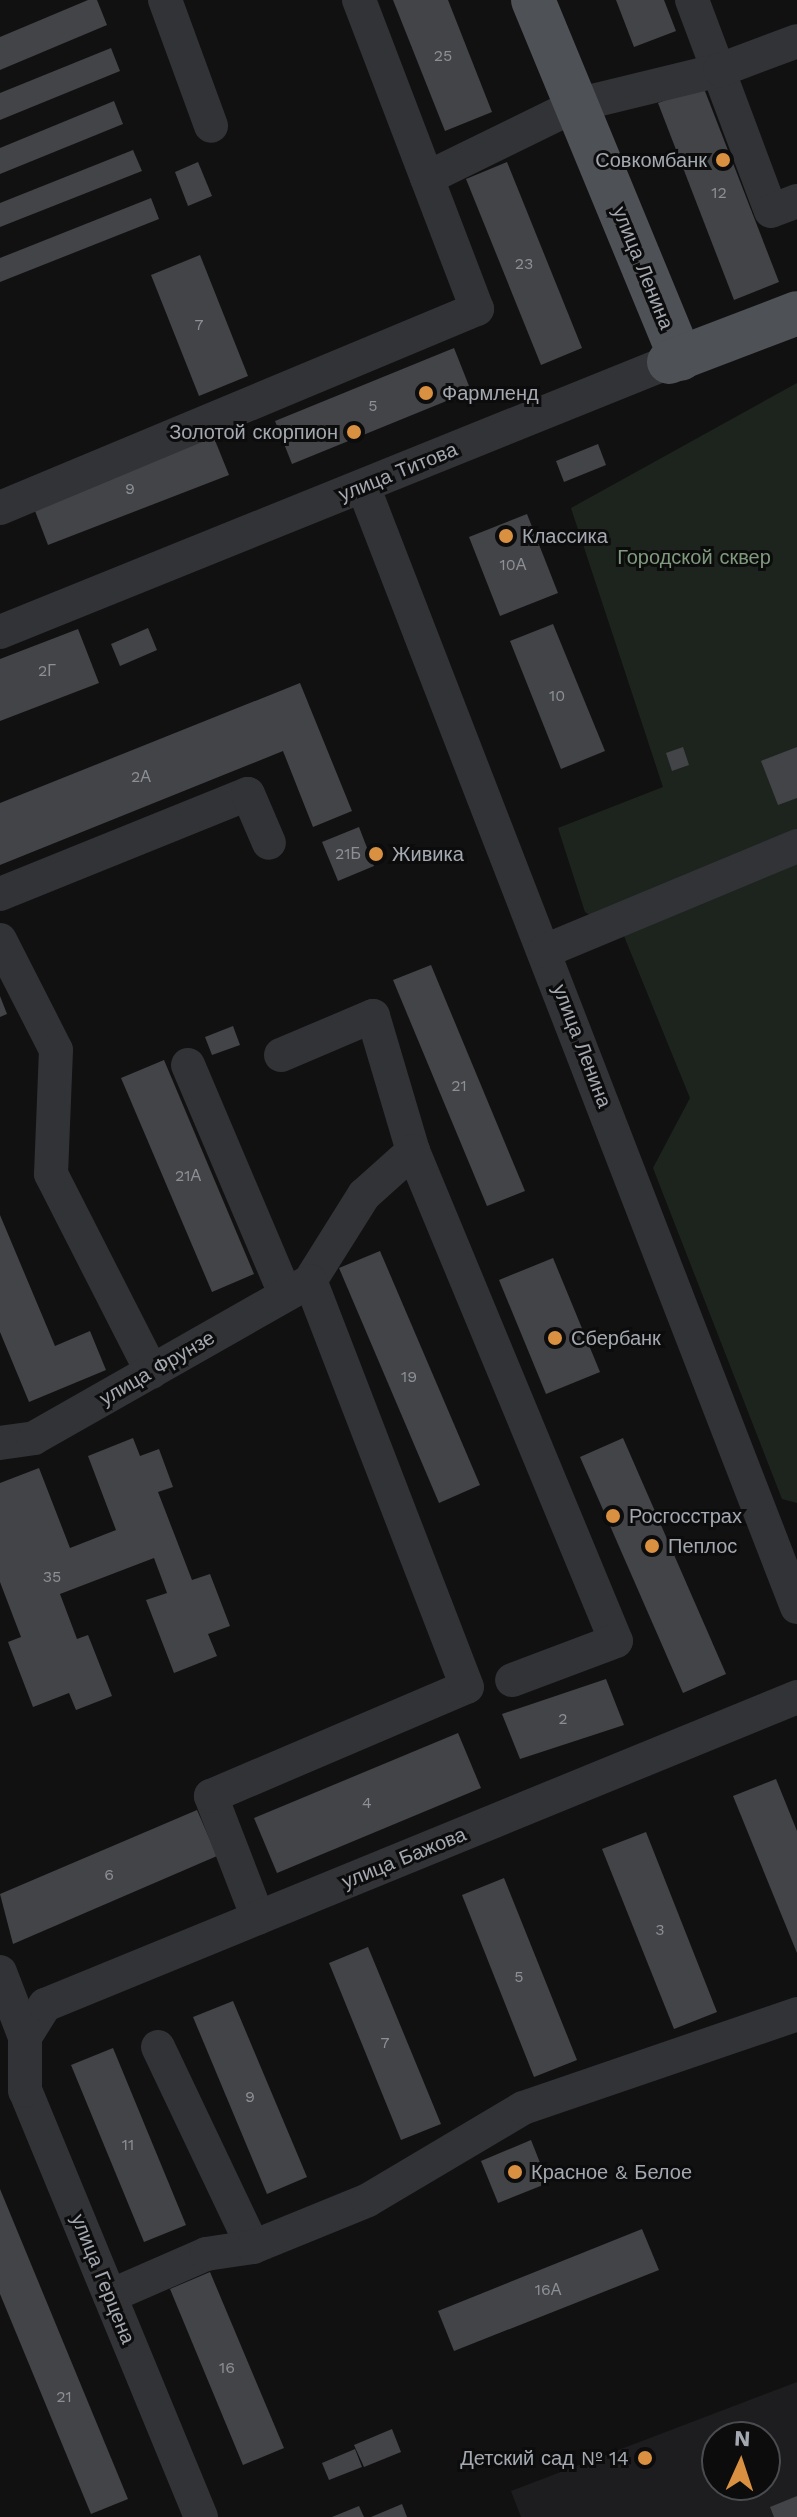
<!DOCTYPE html>
<html>
<head>
<meta charset="utf-8">
<style>
  body { margin:0 }
  #map { position:relative; width:797px; height:2517px; overflow:hidden; background:#111112; font-family:"Work Sans",sans-serif }
  div>[style] { position:absolute }
  .built>* { inset:0; background:#1d1d1f }
  .green>* { inset:0; background:#1d241e }
  .building>* { inset:0; background:#434447 }
  .minor>* { height:34px; margin:-17px; padding:0 17px; transform-origin:17px; border-radius:17px; background:#323336 }
  .major>* { height:44px; margin:-22px; padding:0 22px; transform-origin:22px; border-radius:22px; background:#4e5155 }
  .dots>* { width:22px; height:22px; translate:-50% -50%; box-sizing:border-box; border:4px solid #0c0c0d; border-radius:50% }
  span { translate:-50% -50%; white-space:nowrap; text-align:center; line-height:1.15; -webkit-text-stroke:6px #0c0c0d; paint-order:stroke }
  .number-label { font-size:16px; color:#8c9096 }
  .number-label span { -webkit-text-stroke-width:0 }
  .poi-label { font-size:20px; color:#a4a9b1 }
  .right { translate:-100% -50%; text-align:right }
  .left { translate:0 -50%; text-align:left }
  .street-label { font-size:20px; color:#a4a9b1 }
  .park-label { font-size:20px; color:#7f9a7d }
  .north { position:absolute; left:701px; top:2421px; width:80px; height:80px; box-sizing:border-box; background:#0c0c0d; border:2px solid #494b4f; border-radius:50%; rotate:3deg; font-size:22px; font-weight:700; line-height:32px; text-align:center; color:#a4a9b1 }
  .north::after { content:''; display:block; margin:auto; width:28px; height:36px; background:#d99141; clip-path:polygon(50% 0,100% 100%,50% 72%,0 100%) }
</style>
</head>
<body>
<div id="map">
  <div class="built">
    <div style="clip-path:polygon(evenodd,797px 2382px,797px 2517px,521px 2517px,511px 2491px,797px 2382px,717px 2437px,765px 2437px,765px 2485px,717px 2485px,717px 2437px)"></div>
  </div>
  <div class="green">
    <div style="clip-path:polygon(797px 383px,797px 1503px,782px 1499px,653px 1168px,690px 1098px,624px 936px,585px 912px,558px 828px,663px 787px,571px 508px)"></div>
  </div>
  <div class="building">
    <div style="clip-path:polygon(88px 0,97px 0,107px 25px,0 70px,0 37px)"></div>
    <div style="clip-path:polygon(393px 0,448px 0,492px 112px,445px 131px)"></div>
    <div style="clip-path:polygon(616px 0,664px 0,676px 31px,634px 47px)"></div>
    <div style="clip-path:polygon(111px 48px,120px 71px,0 120px,0 93px)"></div>
    <div style="clip-path:polygon(703px 86px,779px 282px,734px 300px,658px 103px)"></div>
    <div style="clip-path:polygon(114px 101px,123px 124px,0 174px,0 148px)"></div>
    <div style="clip-path:polygon(133px 150px,142px 171px,0 227px,0 203px)"></div>
    <div style="clip-path:polygon(198px 162px,212px 196px,188px 206px,175px 172px)"></div>
    <div style="clip-path:polygon(507px 162px,582px 348px,541px 365px,466px 179px)"></div>
    <div style="clip-path:polygon(151px 198px,159px 219px,0 282px,0 258px)"></div>
    <div style="clip-path:polygon(200px 255px,248px 376px,199px 396px,151px 275px)"></div>
    <div style="clip-path:polygon(454px 348px,471px 391px,292px 464px,275px 421px)"></div>
    <div style="clip-path:polygon(212px 433px,229px 475px,48px 545px,32px 503px)"></div>
    <div style="clip-path:polygon(598px 444px,606px 465px,564px 482px,556px 461px)"></div>
    <div style="clip-path:polygon(527px 514px,558px 593px,500px 616px,469px 537px)"></div>
    <div style="clip-path:polygon(553px 624px,605px 751px,561px 769px,510px 641px)"></div>
    <div style="clip-path:polygon(148px 628px,157px 650px,120px 666px,111px 644px)"></div>
    <div style="clip-path:polygon(78px 629px,99px 683px,0 721px,0 659px)"></div>
    <div style="clip-path:polygon(300px 683px,352px 811px,313px 827px,283px 751px,0 865px,0 803px)"></div>
    <div style="clip-path:polygon(683px 747px,689px 765px,672px 771px,666px 753px)"></div>
    <div style="clip-path:polygon(797px 747px,797px 798px,778px 805px,761px 761px)"></div>
    <div style="clip-path:polygon(359px 827px,374px 866px,338px 881px,322px 842px)"></div>
    <div style="clip-path:polygon(431px 965px,525px 1191px,487px 1206px,393px 980px)"></div>
    <div style="clip-path:polygon(0 996px,7px 1014px,0 1017px)"></div>
    <div style="clip-path:polygon(233px 1026px,240px 1045px,212px 1055px,205px 1037px)"></div>
    <div style="clip-path:polygon(164px 1060px,254px 1274px,212px 1292px,121px 1078px)"></div>
    <div style="clip-path:polygon(0 1215px,55px 1346px,90px 1331px,106px 1370px,29px 1402px,0 1332px)"></div>
    <div style="clip-path:polygon(380px 1251px,480px 1485px,439px 1503px,339px 1268px)"></div>
    <div style="clip-path:polygon(553px 1258px,600px 1372px,546px 1394px,499px 1280px)"></div>
    <div style="clip-path:polygon(133px 1438px,140px 1456px,159px 1449px,173px 1487px,158px 1492px,192px 1580px,210px 1574px,230px 1626px,208px 1634px,217px 1656px,174px 1673px,146px 1600px,167px 1593px,154px 1558px,60px 1594px,77px 1639px,88px 1635px,112px 1696px,76px 1710px,69px 1693px,33px 1707px,8px 1642px,21px 1637px,0 1582px,0 1483px,39px 1468px,70px 1548px,116px 1530px,88px 1456px)"></div>
    <div style="clip-path:polygon(623px 1438px,726px 1674px,683px 1693px,580px 1457px)"></div>
    <div style="clip-path:polygon(606px 1679px,624px 1725px,520px 1759px,502px 1714px)"></div>
    <div style="clip-path:polygon(458px 1733px,481px 1788px,277px 1873px,254px 1818px)"></div>
    <div style="clip-path:polygon(776px 1779px,797px 1831px,797px 1953px,733px 1796px)"></div>
    <div style="clip-path:polygon(197px 1810px,217px 1856px,13px 1944px,0 1894px)"></div>
    <div style="clip-path:polygon(646px 1832px,717px 2012px,674px 2029px,602px 1849px)"></div>
    <div style="clip-path:polygon(504px 1878px,577px 2060px,534px 2077px,462px 1895px)"></div>
    <div style="clip-path:polygon(368px 1947px,441px 2124px,401px 2140px,329px 1963px)"></div>
    <div style="clip-path:polygon(233px 2001px,307px 2177px,267px 2194px,193px 2017px)"></div>
    <div style="clip-path:polygon(113px 2048px,186px 2225px,144px 2242px,71px 2065px)"></div>
    <div style="clip-path:polygon(531px 2140px,548px 2183px,498px 2203px,481px 2161px)"></div>
    <div style="clip-path:polygon(0 2189px,128px 2499px,91px 2514px,0 2294px)"></div>
    <div style="clip-path:polygon(642px 2229px,659px 2270px,454px 2351px,438px 2311px)"></div>
    <div style="clip-path:polygon(210px 2272px,284px 2448px,243px 2465px,170px 2289px)"></div>
    <div style="clip-path:polygon(392px 2429px,401px 2452px,364px 2467px,354px 2445px)"></div>
    <div style="clip-path:polygon(355px 2449px,362px 2467px,329px 2480px,322px 2463px)"></div>
    <div style="clip-path:polygon(797px 2496px,797px 2517px,774px 2517px,770px 2507px)"></div>
    <div style="clip-path:polygon(402px 2504px,407px 2517px,371px 2517px)"></div>
    <div style="clip-path:polygon(359px 2506px,364px 2517px,332px 2517px)"></div>
  </div>
  <div class="minor">
    <div style="left:165px;top:0;width:134px;rotate:69.9deg"></div>
    <div style="left:692px;top:0;width:225px;rotate:69.5deg"></div>
    <div style="left:771px;top:211px;width:28px;rotate:-21deg"></div>
    <div style="left:427px;top:178px;width:166px;rotate:-26.1deg"></div>
    <div style="left:576px;top:105px;width:148px;rotate:-13.7deg"></div>
    <div style="left:720px;top:70px;width:82px;rotate:-20.6deg"></div>
    <div style="left:363px;top:486px;width:1202px;rotate:68.84deg"></div>
    <div style="left:0;top:508px;width:517px;rotate:-22.65deg"></div>
    <div style="left:477px;top:309px;width:331px;rotate:-110.9deg"></div>
    <div style="left:0;top:632px;width:721px;rotate:-21.98deg"></div>
    <div style="left:0;top:894px;width:267px;rotate:-22deg"></div>
    <div style="left:248px;top:794px;width:53px;rotate:66.8deg"></div>
    <div style="left:0;top:940px;width:123px;rotate:63deg"></div>
    <div style="left:56px;top:1050px;width:124px;rotate:92.3deg"></div>
    <div style="left:51px;top:1174px;width:222px;rotate:63deg"></div>
    <div style="left:545px;top:951px;width:273px;rotate:-22.6deg"></div>
    <div style="left:281px;top:1055px;width:100px;rotate:-23deg"></div>
    <div style="left:373px;top:1016px;width:141px;rotate:73.5deg"></div>
    <div style="left:413px;top:1151px;width:530px;rotate:67.5deg"></div>
    <div style="left:616px;top:1641px;width:111px;rotate:159.4deg"></div>
    <div style="left:188px;top:1065px;width:248px;rotate:67deg"></div>
    <div style="left:310px;top:1281px;width:102px;rotate:-57.9deg"></div>
    <div style="left:364px;top:1195px;width:66px;rotate:-41.9deg"></div>
    <div style="left:0;top:1443px;width:34px;rotate:-8deg"></div>
    <div style="left:34px;top:1438px;width:318px;rotate:-29.6deg"></div>
    <div style="left:258px;top:1918px;width:131px;rotate:-111.1deg"></div>
    <div style="left:211px;top:1796px;width:278px;rotate:-23.1deg"></div>
    <div style="left:467px;top:1687px;width:435px;rotate:-111.1deg"></div>
    <div style="left:0;top:1972px;width:70px;rotate:69deg"></div>
    <div style="left:158px;top:2047px;width:221px;rotate:64.6deg"></div>
    <div style="left:110px;top:2296px;width:105px;rotate:-23.6deg"></div>
    <div style="left:206px;top:2254px;width:48px;rotate:-8.5deg"></div>
    <div style="left:253px;top:2247px;width:124px;rotate:-22.2deg"></div>
    <div style="left:368px;top:2200px;width:180px;rotate:-30.7deg"></div>
    <div style="left:523px;top:2108px;width:290px;rotate:-18.9deg"></div>
    <div style="left:201px;top:2517px;width:461px;rotate:-112.4deg"></div>
    <div style="left:25px;top:2091px;width:54px;rotate:-90deg"></div>
    <div style="left:25px;top:2037px;width:38px;rotate:-58deg"></div>
    <div style="left:45px;top:2005px;width:813px;rotate:-22.27deg"></div>
  </div>
  <div class="major">
    <div style="left:533px;top:0;width:388px;rotate:67.6deg"></div>
    <div style="left:669px;top:362px;width:137px;rotate:-20.9deg"></div>
  </div>
  <div class="dots">
    <div style="left:723px;top:160px;background:#d99141"></div>
    <div style="left:426px;top:393px;background:#d99141"></div>
    <div style="left:354px;top:432px;background:#d99141"></div>
    <div style="left:506px;top:536px;background:#d99141"></div>
    <div style="left:376px;top:854px;background:#d99141"></div>
    <div style="left:555px;top:1338px;background:#d99141"></div>
    <div style="left:613px;top:1516px;background:#d99141"></div>
    <div style="left:652px;top:1546px;background:#d99141"></div>
    <div style="left:515px;top:2172px;background:#d99141"></div>
    <div style="left:645px;top:2458px;background:#d99141"></div>
  </div>
  <div class="number-label">
    <span style="left:443px;top:56px">25</span>
    <span style="left:719px;top:193px">12</span>
    <span style="left:524px;top:264px">23</span>
    <span style="left:199px;top:325px">7</span>
    <span style="left:373px;top:406px">5</span>
    <span style="left:130px;top:489px">9</span>
    <span style="left:513px;top:565px">10А</span>
    <span style="left:47px;top:671px">2Г</span>
    <span style="left:557px;top:696px">10</span>
    <span style="left:141px;top:777px">2А</span>
    <span style="left:348px;top:854px">21Б</span>
    <span style="left:459px;top:1086px">21</span>
    <span style="left:188px;top:1176px">21А</span>
    <span style="left:409px;top:1377px">19</span>
    <span style="left:52px;top:1577px">35</span>
    <span style="left:563px;top:1719px">2</span>
    <span style="left:367px;top:1803px">4</span>
    <span style="left:109px;top:1875px">6</span>
    <span style="left:660px;top:1930px">3</span>
    <span style="left:519px;top:1977px">5</span>
    <span style="left:385px;top:2043px">7</span>
    <span style="left:250px;top:2097px">9</span>
    <span style="left:128px;top:2145px">11</span>
    <span style="left:548px;top:2290px">16А</span>
    <span style="left:227px;top:2368px">16</span>
    <span style="left:64px;top:2397px">21</span>
  </div>
  <div class="poi-label">
    <span class="right" style="left:707px;top:160px">Совкомбанк</span>
    <span class="left" style="left:442px;top:393px">Фармленд</span>
    <span class="right" style="left:338px;top:432px">Золотой скорпион</span>
    <span class="left" style="left:522px;top:536px">Классика</span>
    <span class="left" style="left:392px;top:854px">Живика</span>
    <span class="left" style="left:571px;top:1338px">Сбербанк</span>
    <span class="left" style="left:629px;top:1516px">Росгосстрах</span>
    <span class="left" style="left:668px;top:1546px">Пеплос</span>
    <span class="left" style="left:531px;top:2172px">Красное &amp; Белое</span>
    <span class="right" style="left:629px;top:2458px">Детский сад № 14</span>
  </div>
  <div class="street-label">
    <span style="left:643px;top:268px;rotate:68deg">улица Ленина</span>
    <span style="left:398px;top:472px;rotate:-22deg">улица Титова</span>
    <span style="left:582px;top:1046px;rotate:69deg">улица Ленина</span>
    <span style="left:157px;top:1368px;rotate:-30deg">улица Фрунзе</span>
    <span style="left:404px;top:1858px;rotate:-22deg">улица Бажова</span>
    <span style="left:103px;top:2279px;rotate:68deg">улица Герцена</span>
  </div>
  <div class="park-label">
    <span style="left:694px;top:557px">Городской сквер</span>
  </div>
  <div class="north">N</div>
</div>
</body>
</html>
